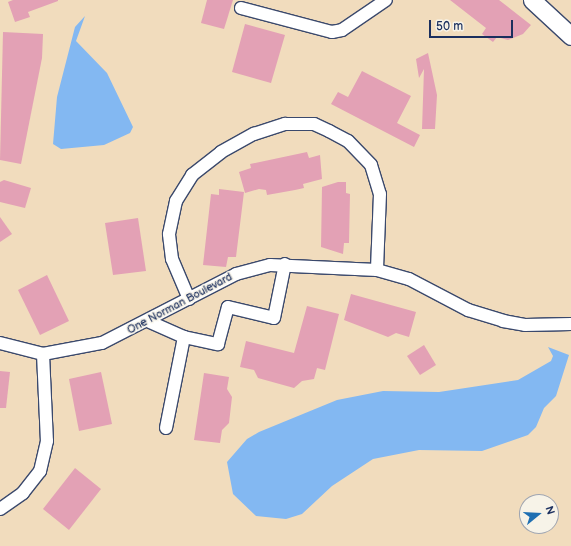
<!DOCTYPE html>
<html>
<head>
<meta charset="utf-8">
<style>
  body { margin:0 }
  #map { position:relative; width:571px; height:546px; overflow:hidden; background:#f1dcbd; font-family:"Balsamiq Sans",sans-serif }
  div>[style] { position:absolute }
  .water>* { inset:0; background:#83b8f2 }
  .building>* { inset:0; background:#e3a1b5 }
  .roads { filter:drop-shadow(1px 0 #3b496c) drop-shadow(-1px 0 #3b496c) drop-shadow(0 1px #3b496c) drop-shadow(0 -1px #3b496c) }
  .street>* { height:12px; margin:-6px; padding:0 6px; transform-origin:6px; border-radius:6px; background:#fff }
  .secondary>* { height:17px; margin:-8.5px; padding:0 8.5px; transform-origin:8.5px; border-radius:8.5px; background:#fff }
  span { translate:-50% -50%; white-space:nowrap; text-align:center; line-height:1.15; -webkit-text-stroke:3px #f7f3e8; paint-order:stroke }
  .street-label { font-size:11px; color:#1b2f5e }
  .north { position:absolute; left:519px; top:494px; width:40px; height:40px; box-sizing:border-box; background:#f7f3e8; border:1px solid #9fa5b1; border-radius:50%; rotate:72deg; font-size:11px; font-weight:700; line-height:16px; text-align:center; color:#1b2f5e }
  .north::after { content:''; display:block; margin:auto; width:14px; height:18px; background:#1f6fb2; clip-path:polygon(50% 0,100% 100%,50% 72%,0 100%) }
  .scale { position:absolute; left:429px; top:20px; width:84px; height:18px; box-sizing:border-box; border:2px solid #1b2f5e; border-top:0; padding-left:5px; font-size:12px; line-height:14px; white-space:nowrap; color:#1b2f5e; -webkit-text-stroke:3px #f7f3e8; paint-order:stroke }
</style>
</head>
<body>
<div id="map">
  <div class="water">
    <div style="clip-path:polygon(85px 16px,76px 41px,107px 73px,133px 127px,130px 133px,104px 145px,61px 149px,53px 144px,57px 97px,75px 27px)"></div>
    <div style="clip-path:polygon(548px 347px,569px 355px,556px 396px,544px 408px,536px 427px,528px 435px,482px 451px,419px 450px,373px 459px,332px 486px,302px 514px,286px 519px,256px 516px,233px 494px,227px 462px,247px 439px,259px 432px,337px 400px,383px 391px,439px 392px,518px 380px,551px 361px,553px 356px)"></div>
  </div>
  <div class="building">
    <div style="clip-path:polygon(13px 0,58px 0,58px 1px,28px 12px,30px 17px,15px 22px,8px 2px)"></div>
    <div style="clip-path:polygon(207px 0,233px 0,224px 29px,201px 23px)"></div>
    <div style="clip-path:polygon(450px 0,499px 0,531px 25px,523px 34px,508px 40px,497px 37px,493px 42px,482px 34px,486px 28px)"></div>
    <div style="clip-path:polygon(245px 24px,285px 35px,271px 83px,232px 72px)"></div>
    <div style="clip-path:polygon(3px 32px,43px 34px,42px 58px,21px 164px,0 160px)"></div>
    <div style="clip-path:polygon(428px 53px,437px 95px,435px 129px,422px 129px,424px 69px,419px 78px,416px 59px)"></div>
    <div style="clip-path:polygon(362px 71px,411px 96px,397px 123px,420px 135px,414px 147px,331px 104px,338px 92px,348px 97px)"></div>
    <div style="clip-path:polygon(307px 152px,309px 158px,320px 155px,322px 179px,303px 184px,304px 188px,295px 190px,267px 195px,266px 190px,259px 189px,245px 193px,239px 172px,251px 168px,250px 164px)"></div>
    <div style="clip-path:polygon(4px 180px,31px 188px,25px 208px,0 202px,0 182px)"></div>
    <div style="clip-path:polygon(338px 182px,346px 182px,346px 193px,350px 194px,349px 243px,344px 243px,343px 254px,321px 247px,322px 187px)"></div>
    <div style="clip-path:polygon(219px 189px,244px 192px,236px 257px,228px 257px,226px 267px,203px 265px,211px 194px,219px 195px)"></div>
    <div style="clip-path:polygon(0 217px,12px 234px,0 242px)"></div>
    <div style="clip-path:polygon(138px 218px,146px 271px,113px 275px,105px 223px)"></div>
    <div style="clip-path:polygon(47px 275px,69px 321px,40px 335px,18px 290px)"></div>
    <div style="clip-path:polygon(351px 294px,416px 312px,409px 337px,396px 333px,388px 337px,344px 320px)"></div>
    <div style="clip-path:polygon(307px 306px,339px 314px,325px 370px,317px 368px,314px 379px,302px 381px,294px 388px,258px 378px,254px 370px,240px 367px,246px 341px,294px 353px)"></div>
    <div style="clip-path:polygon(424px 345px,436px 365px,420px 375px,407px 356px)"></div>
    <div style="clip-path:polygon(0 371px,10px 372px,6px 408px,0 408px)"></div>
    <div style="clip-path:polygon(101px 372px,112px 424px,79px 431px,69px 379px)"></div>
    <div style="clip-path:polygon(204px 373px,229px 377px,227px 389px,232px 397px,229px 423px,222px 430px,220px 443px,194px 440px)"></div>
    <div style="clip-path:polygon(75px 468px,101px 489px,69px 530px,43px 509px)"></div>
  </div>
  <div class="roads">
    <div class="street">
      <div style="left:241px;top:8px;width:94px;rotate:14.8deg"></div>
      <div style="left:332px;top:32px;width:10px;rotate:-11deg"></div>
      <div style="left:342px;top:30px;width:53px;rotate:-34.3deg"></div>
      <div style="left:189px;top:299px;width:43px;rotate:-113deg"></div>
      <div style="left:172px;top:259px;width:25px;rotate:-97deg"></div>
      <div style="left:169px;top:234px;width:34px;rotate:-78deg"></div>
      <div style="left:176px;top:201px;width:31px;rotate:-58deg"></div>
      <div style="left:192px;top:175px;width:37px;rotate:-38deg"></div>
      <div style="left:221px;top:152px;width:38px;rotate:-29deg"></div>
      <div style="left:254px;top:134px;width:33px;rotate:-18deg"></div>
      <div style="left:285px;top:124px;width:29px"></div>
      <div style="left:314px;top:124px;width:17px;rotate:25deg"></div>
      <div style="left:329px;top:131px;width:21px;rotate:28deg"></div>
      <div style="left:348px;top:141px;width:33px;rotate:46deg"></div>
      <div style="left:371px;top:165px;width:30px;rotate:73deg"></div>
      <div style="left:380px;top:194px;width:76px;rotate:92.3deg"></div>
      <div style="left:150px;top:322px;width:37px;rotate:24deg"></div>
      <div style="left:0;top:343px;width:44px;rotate:14.3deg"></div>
      <div style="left:43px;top:354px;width:87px;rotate:87.4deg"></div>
      <div style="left:47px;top:441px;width:31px;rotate:103deg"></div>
      <div style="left:40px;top:471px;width:28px;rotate:128deg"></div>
      <div style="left:23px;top:493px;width:28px;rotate:145deg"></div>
      <div style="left:43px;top:354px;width:60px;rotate:-10.6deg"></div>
      <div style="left:102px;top:343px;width:151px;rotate:-27.2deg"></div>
      <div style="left:236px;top:274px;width:35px;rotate:-15deg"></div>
      <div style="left:270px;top:265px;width:107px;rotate:2.7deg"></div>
      <div style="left:377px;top:270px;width:33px;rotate:16deg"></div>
      <div style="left:409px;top:279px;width:67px;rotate:27.7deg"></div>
      <div style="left:468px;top:310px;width:37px;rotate:17deg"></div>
      <div style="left:503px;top:321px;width:22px;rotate:10deg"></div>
      <div style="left:525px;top:325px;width:46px;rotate:-1.2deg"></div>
      <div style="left:166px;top:428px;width:93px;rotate:-78.8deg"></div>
      <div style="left:184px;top:337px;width:35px;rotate:12deg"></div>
      <div style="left:218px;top:344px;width:38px;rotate:-75deg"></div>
      <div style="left:228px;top:307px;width:47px;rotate:13.4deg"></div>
      <div style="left:274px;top:318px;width:55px;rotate:-78.5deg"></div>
    </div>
    <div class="secondary">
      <div style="left:532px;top:0;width:53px;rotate:42.7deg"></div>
    </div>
  </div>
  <div class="street-label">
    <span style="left:180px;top:304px;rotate:-28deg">One Norman Boulevard</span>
  </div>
  <div class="north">N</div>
  <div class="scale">50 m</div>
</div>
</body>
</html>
